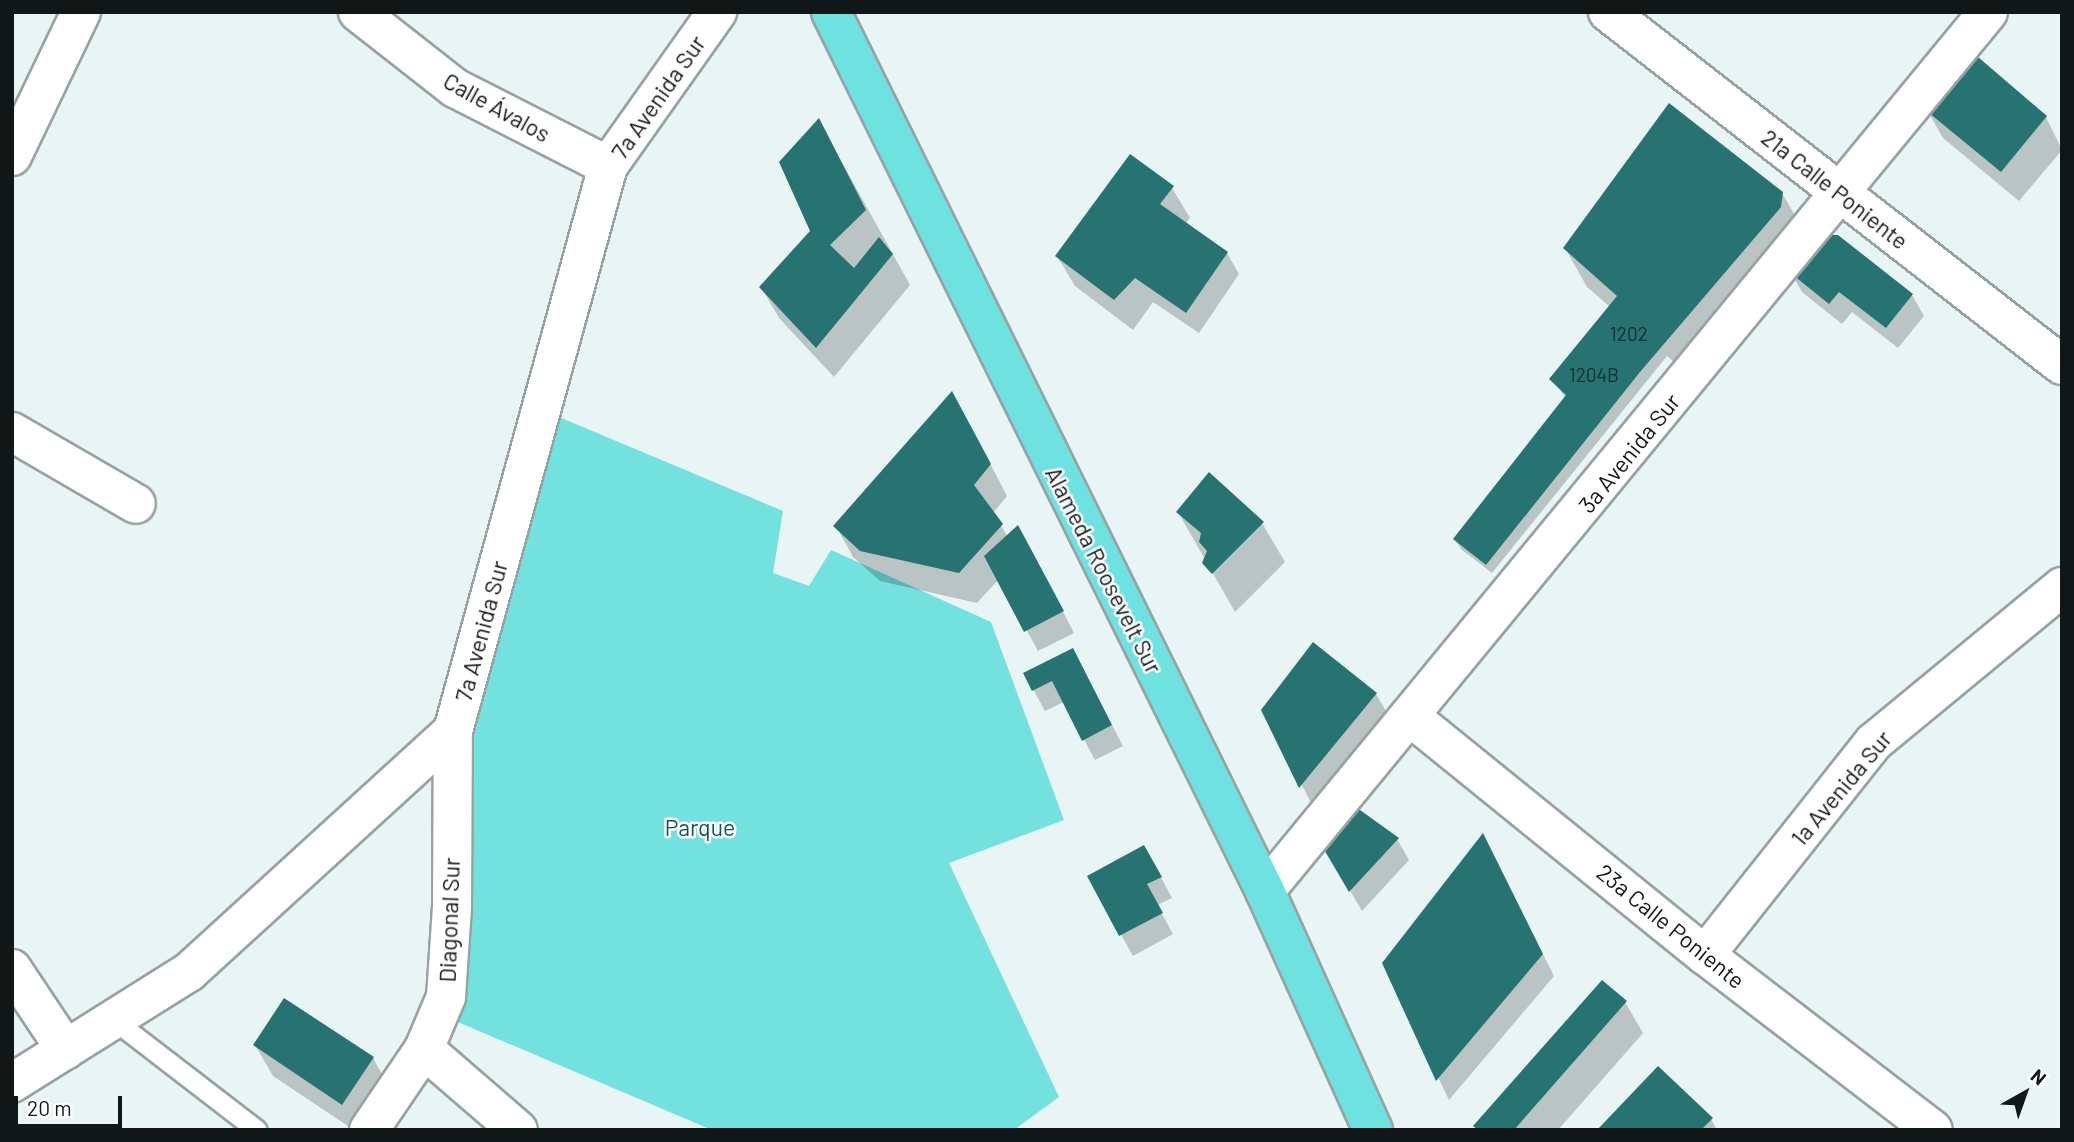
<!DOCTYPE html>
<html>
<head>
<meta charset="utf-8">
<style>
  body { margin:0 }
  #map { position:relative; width:2074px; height:1142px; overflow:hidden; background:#e8f5f4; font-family:Barlow,sans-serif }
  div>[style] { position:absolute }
  .green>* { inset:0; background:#73e2df }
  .shadow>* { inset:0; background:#0003 }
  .building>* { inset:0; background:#267371 }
  .roads { filter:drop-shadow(2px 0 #97a3a2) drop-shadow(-2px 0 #97a3a2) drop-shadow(0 2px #97a3a2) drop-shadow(0 -2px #97a3a2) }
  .service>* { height:19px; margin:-9.5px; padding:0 9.5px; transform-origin:9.5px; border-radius:9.5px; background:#fff }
  .minor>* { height:38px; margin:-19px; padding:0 19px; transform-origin:19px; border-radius:19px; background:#fff }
  .tertiary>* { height:38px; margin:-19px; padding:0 19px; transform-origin:19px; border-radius:19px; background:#fff }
  .trunk>* { height:38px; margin:-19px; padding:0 19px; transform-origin:19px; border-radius:19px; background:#6ee2e0 }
  span { translate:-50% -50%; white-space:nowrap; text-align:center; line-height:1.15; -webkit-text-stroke:5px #fff; paint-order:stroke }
  .number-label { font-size:19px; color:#162d2d }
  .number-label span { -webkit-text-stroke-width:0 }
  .street-label { font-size:23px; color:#111616 }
  .park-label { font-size:23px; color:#155352 }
  .frame { position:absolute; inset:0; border:14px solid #111616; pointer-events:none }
  .north { position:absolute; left:1990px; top:1058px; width:70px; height:70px; -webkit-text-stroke:5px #fff; paint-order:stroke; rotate:40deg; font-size:19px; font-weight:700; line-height:28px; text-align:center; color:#111616 }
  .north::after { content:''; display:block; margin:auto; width:24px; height:32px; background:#111616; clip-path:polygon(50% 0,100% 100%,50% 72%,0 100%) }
  .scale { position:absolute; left:14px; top:1096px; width:108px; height:32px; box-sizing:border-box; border:4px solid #111616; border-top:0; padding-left:9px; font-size:21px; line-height:24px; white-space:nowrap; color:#111616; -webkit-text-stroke:5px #fff; paint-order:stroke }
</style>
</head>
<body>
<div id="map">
  <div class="green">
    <div style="clip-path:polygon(559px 417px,783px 511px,773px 573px,809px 586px,831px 550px,991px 622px,1064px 820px,949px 863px,1059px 1097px,1014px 1130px,712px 1130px,439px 1014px,453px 731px)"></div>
  </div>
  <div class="shadow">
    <div style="clip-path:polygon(1926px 108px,2046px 117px,2062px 150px,2019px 201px,1943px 138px)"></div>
    <div style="clip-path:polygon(819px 121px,910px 285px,834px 377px,779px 318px,761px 287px,812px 231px)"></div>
    <div style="clip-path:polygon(1172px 188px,1190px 218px,1185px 224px,1227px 253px,1239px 274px,1199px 333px,1153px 302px,1133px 330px,1075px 286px,1057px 256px)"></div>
    <div style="clip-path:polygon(1782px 193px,1805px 233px,1691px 377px,1667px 356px,1492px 573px,1461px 549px,1455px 539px,1566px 398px,1551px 379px,1610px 307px,1587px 287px,1565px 248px)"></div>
    <div style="clip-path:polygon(1790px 271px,1912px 295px,1924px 316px,1898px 348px,1852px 312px,1842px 324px,1802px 292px)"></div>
    <div style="clip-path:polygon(969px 423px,1007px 496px,993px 513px,1008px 537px,1030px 548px,1074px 633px,1038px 651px,999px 579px,977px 603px,880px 581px,853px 557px,836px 526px)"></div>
    <div style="clip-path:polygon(1178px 512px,1262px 523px,1285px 562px,1235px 612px)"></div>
    <div style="clip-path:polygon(1313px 645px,1376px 694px,1394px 725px,1318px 816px,1263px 710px)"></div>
    <div style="clip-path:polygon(1084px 671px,1123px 746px,1095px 760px,1064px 702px,1045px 711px,1025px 674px)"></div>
    <div style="clip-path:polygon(1483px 836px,1554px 976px,1449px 1100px,1384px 963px)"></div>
    <div style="clip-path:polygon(1397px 839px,1409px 860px,1362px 911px,1324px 846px)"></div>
    <div style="clip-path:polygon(1156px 868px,1172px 898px,1157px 905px,1173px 934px,1133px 956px,1089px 877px)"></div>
    <div style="clip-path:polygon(1625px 1002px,1643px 1033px,1558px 1130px,1478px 1130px,1475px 1126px)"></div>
    <div style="clip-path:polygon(255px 1045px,373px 1058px,390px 1089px,354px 1130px,273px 1076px)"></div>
    <div style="clip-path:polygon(1711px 1119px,1717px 1130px,1600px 1130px)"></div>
  </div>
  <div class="building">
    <div style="clip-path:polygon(1971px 51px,2047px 116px,2001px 172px,1923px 108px)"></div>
    <div style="clip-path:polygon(1669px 103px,1783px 192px,1781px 207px,1640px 372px,1486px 565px,1453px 539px,1566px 395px,1549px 379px,1617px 296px,1563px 248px)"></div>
    <div style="clip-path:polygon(819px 118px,866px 210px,830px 245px,854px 268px,879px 237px,893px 254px,816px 348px,759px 287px,810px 231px,779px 162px)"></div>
    <div style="clip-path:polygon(1130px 154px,1174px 186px,1160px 204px,1228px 252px,1186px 313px,1135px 278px,1114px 300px,1055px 256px)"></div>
    <div style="clip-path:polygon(1826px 235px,1838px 235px,1913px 294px,1886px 328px,1839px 292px,1829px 304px,1788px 271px)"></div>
    <div style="clip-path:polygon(952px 391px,991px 464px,974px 485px,1003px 524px,959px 573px,860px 551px,833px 526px)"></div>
    <div style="clip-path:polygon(1209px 472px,1264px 522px,1212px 574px,1202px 563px,1207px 551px,1199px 542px,1201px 533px,1176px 512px)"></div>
    <div style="clip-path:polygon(1018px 525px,1064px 611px,1024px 632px,984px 556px)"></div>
    <div style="clip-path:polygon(1313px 642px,1377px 693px,1299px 788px,1261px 710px)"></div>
    <div style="clip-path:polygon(1073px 648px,1112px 725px,1082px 741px,1052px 681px,1032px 691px,1023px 673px)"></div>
    <div style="clip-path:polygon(1353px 805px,1399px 838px,1349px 892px,1322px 846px)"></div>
    <div style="clip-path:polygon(1483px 833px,1543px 954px,1436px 1081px,1382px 963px)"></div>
    <div style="clip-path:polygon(1144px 845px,1162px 877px,1147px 884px,1163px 913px,1119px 936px,1087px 876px)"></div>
    <div style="clip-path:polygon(1602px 980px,1627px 1001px,1514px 1130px,1478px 1130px,1473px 1126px)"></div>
    <div style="clip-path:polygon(284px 998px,374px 1057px,342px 1105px,253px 1045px)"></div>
    <div style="clip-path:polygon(1658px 1066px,1713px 1118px,1701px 1130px,1597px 1130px)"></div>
  </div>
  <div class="roads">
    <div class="service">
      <div style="left:114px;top:1020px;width:180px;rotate:37.6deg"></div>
    </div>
    <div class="minor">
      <div style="left:358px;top:12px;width:123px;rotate:38.1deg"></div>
      <div style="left:455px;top:88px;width:172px;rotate:27deg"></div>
      <div style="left:1608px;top:12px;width:575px;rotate:37.87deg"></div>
      <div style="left:12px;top:156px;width:160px;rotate:-64.4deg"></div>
      <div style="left:12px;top:432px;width:143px;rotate:30.1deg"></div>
      <div style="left:1412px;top:718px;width:377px;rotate:39deg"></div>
      <div style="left:1705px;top:955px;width:287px;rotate:37.5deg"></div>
      <div style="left:1705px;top:955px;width:272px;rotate:-51.6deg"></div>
      <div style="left:1874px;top:742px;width:244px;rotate:-39.5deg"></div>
      <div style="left:12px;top:969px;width:97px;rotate:56.3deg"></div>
      <div style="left:424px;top:1049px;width:124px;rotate:40.8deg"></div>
      <div style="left:12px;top:1083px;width:209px;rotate:-32.1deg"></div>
      <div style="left:189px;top:972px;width:357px;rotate:-42.4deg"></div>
      <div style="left:453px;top:731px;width:586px;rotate:-74.66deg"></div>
      <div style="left:608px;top:166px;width:189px;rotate:-54.7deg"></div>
      <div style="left:369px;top:1130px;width:98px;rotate:-55.8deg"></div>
      <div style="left:424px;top:1049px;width:56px;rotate:-67.1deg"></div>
      <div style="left:446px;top:997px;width:91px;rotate:-86.2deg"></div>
      <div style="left:452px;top:906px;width:175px;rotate:-89.7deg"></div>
    </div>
    <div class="tertiary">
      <div style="left:1265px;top:891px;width:1138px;rotate:-50.56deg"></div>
    </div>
    <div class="trunk">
      <div style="left:831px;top:12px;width:980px;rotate:63.72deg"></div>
      <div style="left:1265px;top:891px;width:262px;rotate:65.7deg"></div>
    </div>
  </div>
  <div class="number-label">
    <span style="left:1629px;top:334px">1202</span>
    <span style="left:1594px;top:375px">1204B</span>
  </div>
  <div class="street-label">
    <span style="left:658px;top:97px;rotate:-55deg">7a Avenida Sur</span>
    <span style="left:497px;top:107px;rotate:29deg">Calle Ávalos</span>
    <span style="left:1835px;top:189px;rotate:38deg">21a Calle Poniente</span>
    <span style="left:1629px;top:453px;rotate:-51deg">3a Avenida Sur</span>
    <span style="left:1104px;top:570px;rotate:63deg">Alameda Roosevelt Sur</span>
    <span style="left:481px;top:631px;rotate:-75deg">7a Avenida Sur</span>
    <span style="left:1841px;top:788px;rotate:-50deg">1a Avenida Sur</span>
    <span style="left:449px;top:920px;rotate:-88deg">Diagonal Sur</span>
    <span style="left:1671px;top:926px;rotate:39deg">23a Calle Poniente</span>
  </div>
  <div class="park-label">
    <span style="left:700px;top:827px">Parque</span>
  </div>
  <div class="frame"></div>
  <div class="north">N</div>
  <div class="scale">20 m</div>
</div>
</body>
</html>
